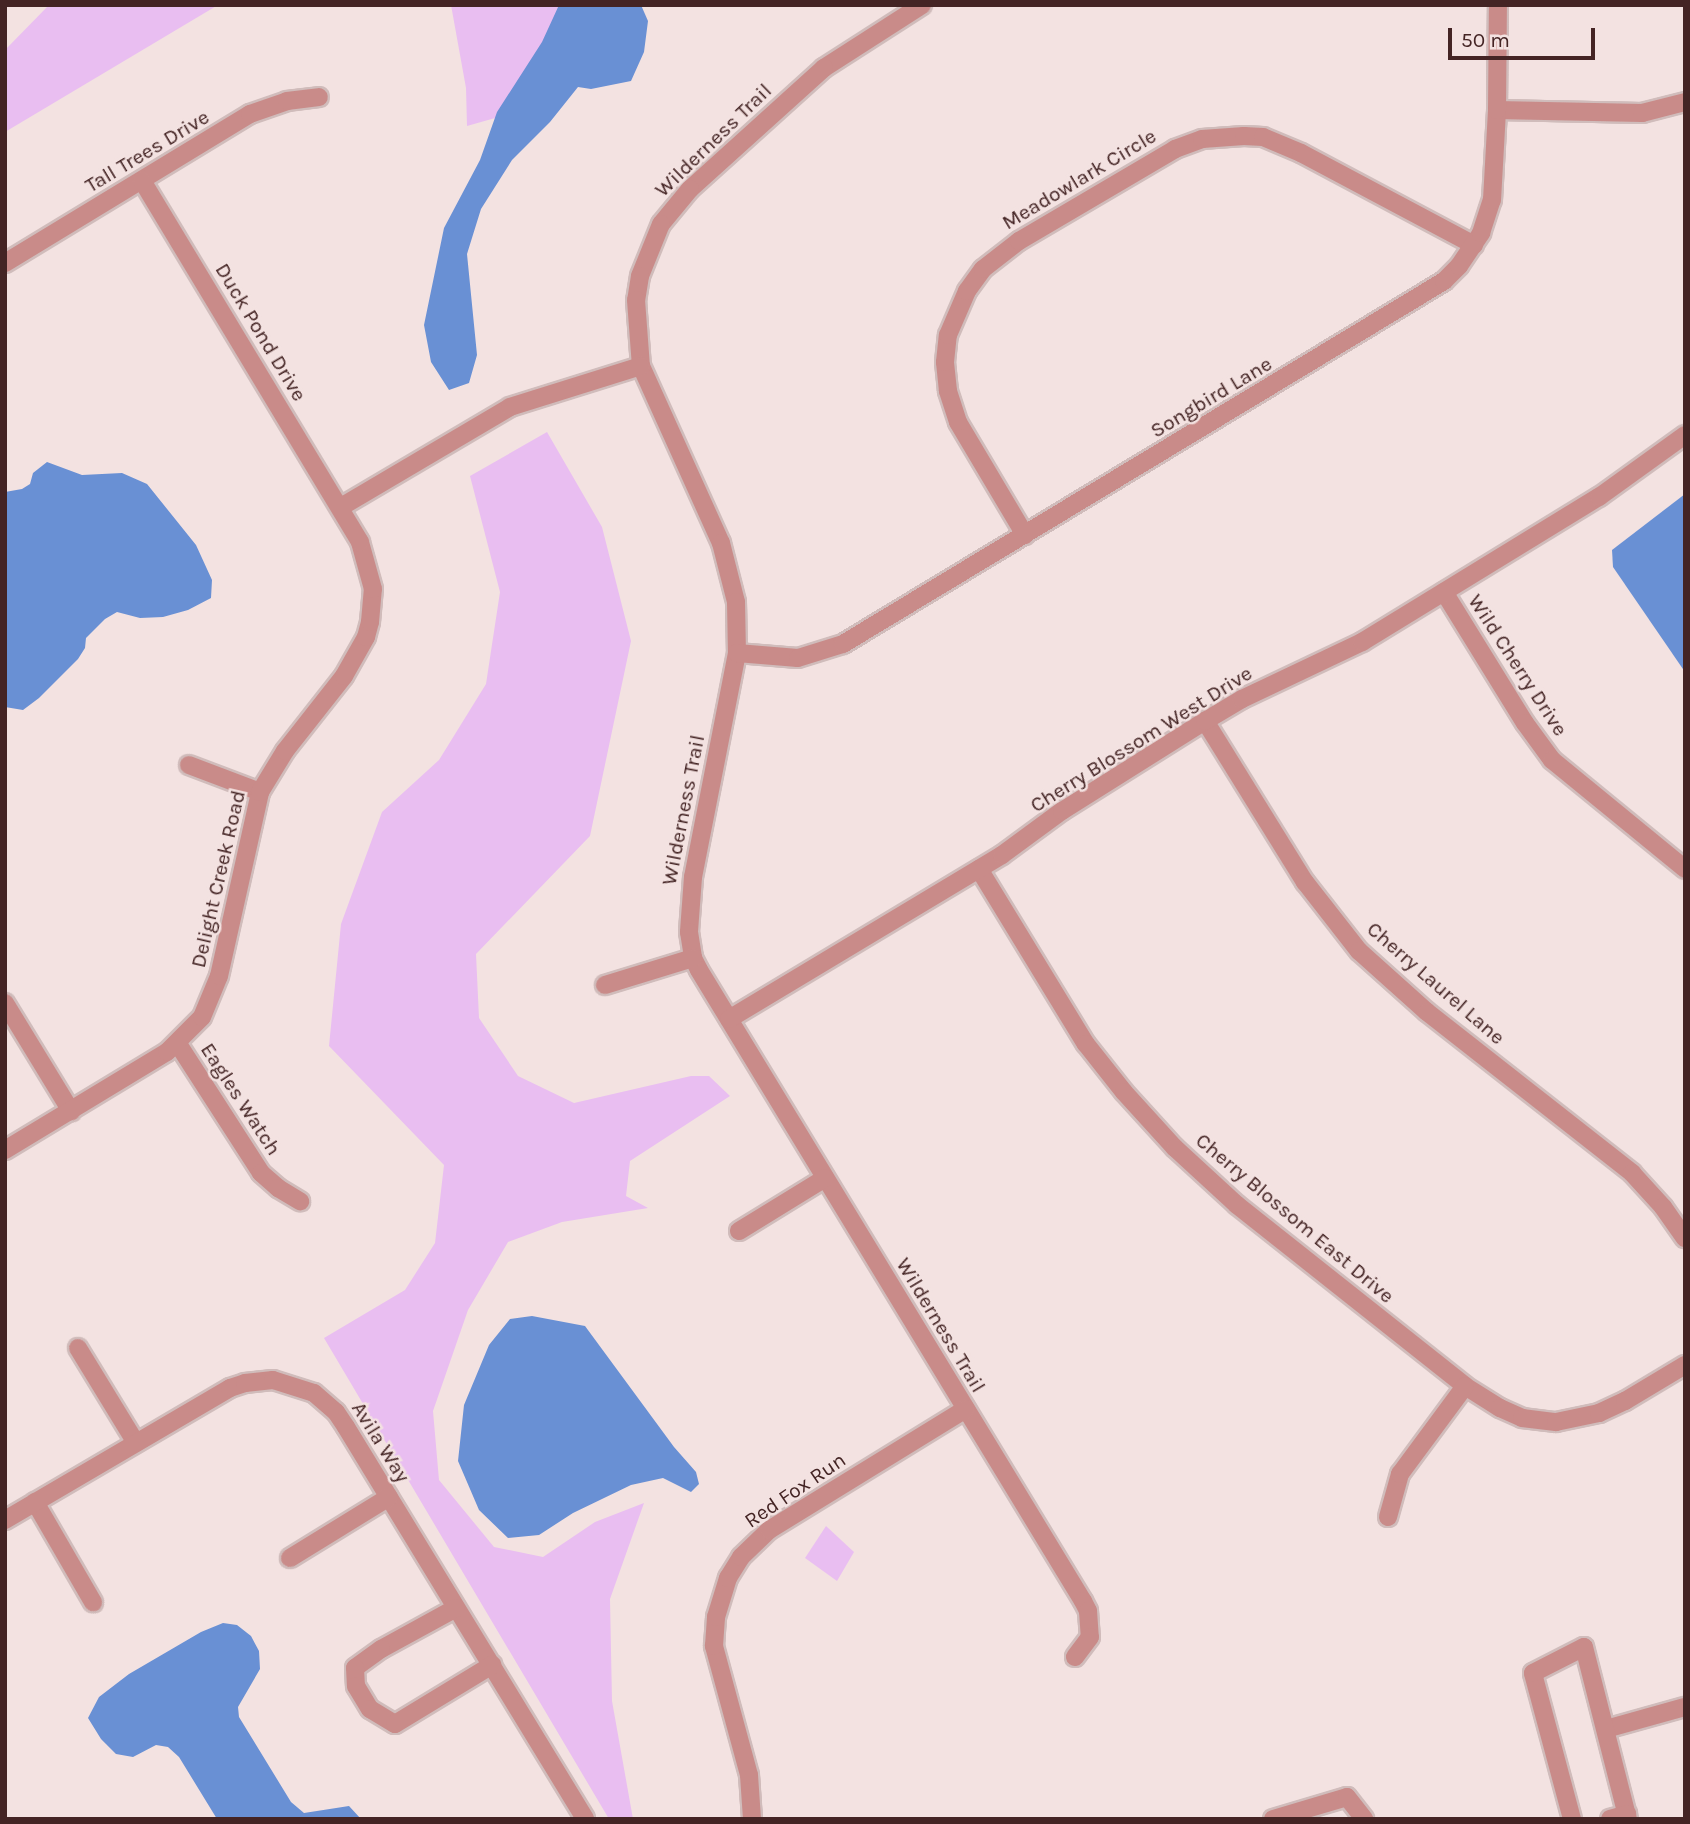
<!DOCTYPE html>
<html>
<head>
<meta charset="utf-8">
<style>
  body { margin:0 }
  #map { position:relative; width:1690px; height:1824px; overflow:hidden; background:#f3e2e1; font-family:Karla,sans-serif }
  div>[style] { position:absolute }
  .green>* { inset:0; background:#e9bef1 }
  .water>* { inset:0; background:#6990d4 }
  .roads { filter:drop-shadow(2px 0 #d0bcbb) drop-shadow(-2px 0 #d0bcbb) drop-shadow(0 2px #d0bcbb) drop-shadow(0 -2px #d0bcbb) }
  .minor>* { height:18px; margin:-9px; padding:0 9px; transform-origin:9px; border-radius:9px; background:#c98b89 }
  span { translate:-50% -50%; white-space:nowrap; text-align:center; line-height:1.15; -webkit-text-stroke:5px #f3e2e1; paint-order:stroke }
  .street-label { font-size:21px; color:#442424 }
  .frame { position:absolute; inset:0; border:7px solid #442424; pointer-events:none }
  .scale { position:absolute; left:1448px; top:28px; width:147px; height:32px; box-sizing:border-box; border:4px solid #442424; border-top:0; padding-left:9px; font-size:21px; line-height:24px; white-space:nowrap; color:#442424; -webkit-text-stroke:5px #f3e2e1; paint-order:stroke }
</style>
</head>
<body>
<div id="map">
  <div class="green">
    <div style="clip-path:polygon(49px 5px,218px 5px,5px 132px,5px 50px)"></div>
    <div style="clip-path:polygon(451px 5px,616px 5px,520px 111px,467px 126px,466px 88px)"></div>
    <div style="clip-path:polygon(547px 432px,602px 527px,631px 641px,590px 836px,476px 954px,479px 1018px,518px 1076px,574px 1103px,691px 1076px,709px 1076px,730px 1096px,630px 1161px,626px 1196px,648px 1208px,562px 1222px,508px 1242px,468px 1310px,433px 1411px,439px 1480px,494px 1547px,543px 1557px,595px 1522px,644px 1503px,610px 1599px,612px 1701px,633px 1819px,609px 1819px,324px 1338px,405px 1290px,435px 1243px,444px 1165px,329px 1046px,341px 924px,382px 812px,439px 760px,486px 684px,500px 592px,470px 476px)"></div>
    <div style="clip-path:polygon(826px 1526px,854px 1552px,837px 1581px,805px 1558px)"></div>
  </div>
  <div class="water">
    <div style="clip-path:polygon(559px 5px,641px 5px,648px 21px,644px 52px,631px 81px,591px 89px,578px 87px,550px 122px,512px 160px,481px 209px,467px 254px,477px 355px,469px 383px,449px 390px,431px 362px,424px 325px,444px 228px,480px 160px,497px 112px,542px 42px)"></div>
    <div style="clip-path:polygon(47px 462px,82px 475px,122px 473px,147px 484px,196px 545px,212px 580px,211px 598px,188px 610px,163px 617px,140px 618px,117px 612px,105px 619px,86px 638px,85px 648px,78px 659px,39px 698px,23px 710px,5px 707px,5px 492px,22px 489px,30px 484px,33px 473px)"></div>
    <div style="clip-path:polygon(1685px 494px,1685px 672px,1613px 567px,1612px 550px)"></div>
    <div style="clip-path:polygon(532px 1316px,585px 1326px,674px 1447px,696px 1472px,699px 1484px,691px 1492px,663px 1478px,631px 1485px,573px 1513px,539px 1535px,508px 1538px,479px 1510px,458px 1461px,464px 1405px,489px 1345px,510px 1319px)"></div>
    <div style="clip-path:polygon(223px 1623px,237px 1625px,251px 1636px,259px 1651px,260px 1669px,238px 1707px,239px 1717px,291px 1802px,304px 1813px,349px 1806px,361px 1819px,217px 1819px,179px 1757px,168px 1747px,156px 1745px,133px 1757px,116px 1754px,101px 1739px,88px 1718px,99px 1697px,129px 1674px,201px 1632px)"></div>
  </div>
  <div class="roads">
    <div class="minor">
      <div style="left:922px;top:5px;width:117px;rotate:147.3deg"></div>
      <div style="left:824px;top:68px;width:181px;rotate:137.9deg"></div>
      <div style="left:690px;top:189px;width:45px;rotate:129.6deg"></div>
      <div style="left:661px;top:224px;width:56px;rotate:112deg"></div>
      <div style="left:640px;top:276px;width:24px;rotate:99deg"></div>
      <div style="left:636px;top:300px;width:66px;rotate:85.7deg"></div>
      <div style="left:641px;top:366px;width:194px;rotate:65.7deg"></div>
      <div style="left:721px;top:543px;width:61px;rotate:75.7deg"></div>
      <div style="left:736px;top:602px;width:51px;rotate:88.9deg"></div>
      <div style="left:737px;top:653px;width:228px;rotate:101.1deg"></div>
      <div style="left:693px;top:877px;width:55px;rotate:94.2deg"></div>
      <div style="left:689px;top:932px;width:26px;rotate:81deg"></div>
      <div style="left:693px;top:958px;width:13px;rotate:63deg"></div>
      <div style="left:699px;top:970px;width:739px;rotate:58.68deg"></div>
      <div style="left:1083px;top:1601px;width:11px;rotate:63deg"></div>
      <div style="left:1088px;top:1611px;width:26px;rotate:86deg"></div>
      <div style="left:1090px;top:1637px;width:25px;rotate:127deg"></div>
      <div style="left:1497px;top:110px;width:145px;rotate:1.2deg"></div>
      <div style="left:1642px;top:113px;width:44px;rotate:-14.3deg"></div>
      <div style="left:5px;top:263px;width:287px;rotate:-31.3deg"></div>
      <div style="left:250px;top:114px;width:39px;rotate:-19deg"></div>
      <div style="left:287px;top:101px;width:32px;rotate:-7deg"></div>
      <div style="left:341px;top:507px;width:196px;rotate:-30.6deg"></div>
      <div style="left:510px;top:407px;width:137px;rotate:-17.4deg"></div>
      <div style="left:1025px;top:535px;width:131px;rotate:-120.7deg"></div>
      <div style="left:958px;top:422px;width:33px;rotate:-108deg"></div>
      <div style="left:948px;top:391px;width:29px;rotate:-96deg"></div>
      <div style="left:945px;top:362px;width:27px;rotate:-84deg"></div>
      <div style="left:948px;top:335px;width:48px;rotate:-66.6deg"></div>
      <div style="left:967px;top:291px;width:27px;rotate:-54deg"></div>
      <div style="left:983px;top:269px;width:46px;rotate:-37.9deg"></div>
      <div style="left:1019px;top:241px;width:181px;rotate:-30.5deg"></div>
      <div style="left:1175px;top:149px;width:29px;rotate:-20deg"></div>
      <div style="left:1202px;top:139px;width:42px;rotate:-4.1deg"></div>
      <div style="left:1244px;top:136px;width:19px;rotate:3deg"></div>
      <div style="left:1263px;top:137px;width:41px;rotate:22.8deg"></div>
      <div style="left:1301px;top:153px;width:196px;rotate:28deg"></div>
      <div style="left:1444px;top:592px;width:154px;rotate:58.3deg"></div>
      <div style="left:1525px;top:723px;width:46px;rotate:53.9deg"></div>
      <div style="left:1552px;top:760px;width:172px;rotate:39.3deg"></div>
      <div style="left:737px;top:653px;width:61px;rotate:4.7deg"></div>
      <div style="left:798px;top:658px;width:47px;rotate:-17.3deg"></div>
      <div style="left:843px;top:644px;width:702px;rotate:-31.13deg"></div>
      <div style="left:1444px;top:281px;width:21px;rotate:-45deg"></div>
      <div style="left:1459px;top:266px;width:40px;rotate:-56deg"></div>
      <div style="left:1481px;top:233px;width:35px;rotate:-72deg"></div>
      <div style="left:1492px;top:200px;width:90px;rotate:-86.8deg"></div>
      <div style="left:1497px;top:110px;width:105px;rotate:-89.5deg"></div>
      <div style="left:1205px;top:721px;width:190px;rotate:58.2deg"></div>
      <div style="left:1305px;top:882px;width:88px;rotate:52deg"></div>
      <div style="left:1359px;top:951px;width:91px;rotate:41.9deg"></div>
      <div style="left:1427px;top:1012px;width:261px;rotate:38.1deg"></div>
      <div style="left:1632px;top:1173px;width:46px;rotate:47.6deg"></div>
      <div style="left:1663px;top:1207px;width:38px;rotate:55deg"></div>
      <div style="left:189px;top:765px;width:76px;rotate:20.8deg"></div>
      <div style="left:979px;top:869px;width:205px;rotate:58.6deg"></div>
      <div style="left:1086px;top:1044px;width:61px;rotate:51.6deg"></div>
      <div style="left:1124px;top:1092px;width:76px;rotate:47.7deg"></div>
      <div style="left:1175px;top:1148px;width:84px;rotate:42.6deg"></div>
      <div style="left:1237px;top:1205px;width:291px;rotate:38.4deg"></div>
      <div style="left:1465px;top:1386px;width:41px;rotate:32.2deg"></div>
      <div style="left:1500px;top:1408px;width:24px;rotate:24deg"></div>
      <div style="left:1522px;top:1418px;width:34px;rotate:7deg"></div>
      <div style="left:1556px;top:1422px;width:44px;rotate:-11.8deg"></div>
      <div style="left:1599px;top:1413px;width:29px;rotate:-25deg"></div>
      <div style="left:1625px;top:1401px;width:70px;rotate:-31deg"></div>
      <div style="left:605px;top:985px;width:92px;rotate:-17.1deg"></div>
      <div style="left:5px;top:1003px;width:127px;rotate:58.6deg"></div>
      <div style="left:729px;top:1019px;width:318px;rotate:-31deg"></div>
      <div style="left:1002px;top:855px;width:74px;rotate:-36.3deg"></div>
      <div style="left:1062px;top:811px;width:169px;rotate:-32.2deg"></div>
      <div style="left:1205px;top:721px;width:43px;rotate:-30.7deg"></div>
      <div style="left:1242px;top:699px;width:133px;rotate:-25.4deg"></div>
      <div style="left:1362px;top:642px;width:278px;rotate:-31.5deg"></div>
      <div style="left:1599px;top:497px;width:106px;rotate:-35.8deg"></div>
      <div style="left:178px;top:1044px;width:153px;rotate:57.2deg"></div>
      <div style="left:261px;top:1173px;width:23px;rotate:41deg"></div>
      <div style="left:278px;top:1188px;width:26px;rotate:31deg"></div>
      <div style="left:5px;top:1150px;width:189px;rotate:-31.2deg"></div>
      <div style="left:167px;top:1052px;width:49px;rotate:-45deg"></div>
      <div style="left:202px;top:1017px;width:44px;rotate:-67.5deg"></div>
      <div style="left:219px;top:976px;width:189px;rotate:-77.4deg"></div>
      <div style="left:260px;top:792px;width:48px;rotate:-58.6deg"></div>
      <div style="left:285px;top:751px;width:95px;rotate:-51.8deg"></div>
      <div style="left:344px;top:676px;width:45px;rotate:-60.6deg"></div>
      <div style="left:366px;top:637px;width:16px;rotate:-75deg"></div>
      <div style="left:370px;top:622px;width:33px;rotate:-85deg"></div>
      <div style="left:373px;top:589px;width:49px;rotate:-105.5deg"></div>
      <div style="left:360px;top:542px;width:422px;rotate:-121.1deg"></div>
      <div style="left:739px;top:1231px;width:101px;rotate:-31.6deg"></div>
      <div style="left:78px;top:1348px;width:111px;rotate:58.6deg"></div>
      <div style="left:35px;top:1502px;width:116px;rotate:59.9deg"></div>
      <div style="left:1388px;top:1517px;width:45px;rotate:-74.4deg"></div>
      <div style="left:1400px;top:1474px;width:109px;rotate:-53.5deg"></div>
      <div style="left:5px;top:1520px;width:261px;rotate:-30.4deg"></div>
      <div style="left:230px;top:1388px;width:16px;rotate:-18deg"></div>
      <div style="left:245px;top:1383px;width:28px;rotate:-6deg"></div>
      <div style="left:273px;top:1380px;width:43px;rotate:17.6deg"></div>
      <div style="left:314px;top:1393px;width:29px;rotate:41deg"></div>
      <div style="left:336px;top:1412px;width:18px;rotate:56deg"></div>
      <div style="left:346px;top:1427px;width:459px;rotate:58.6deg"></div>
      <div style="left:290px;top:1558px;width:116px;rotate:-31.6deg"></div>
      <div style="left:456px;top:1608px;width:85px;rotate:151.3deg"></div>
      <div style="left:381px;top:1649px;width:32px;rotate:144deg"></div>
      <div style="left:355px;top:1668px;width:18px;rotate:87deg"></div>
      <div style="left:356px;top:1686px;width:27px;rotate:59deg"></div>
      <div style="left:370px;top:1709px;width:29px;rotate:31deg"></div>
      <div style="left:395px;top:1724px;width:114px;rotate:-31.3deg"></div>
      <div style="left:1606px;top:1729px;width:82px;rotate:-15.6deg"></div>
      <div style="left:752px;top:1819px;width:44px;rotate:-93.9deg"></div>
      <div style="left:749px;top:1775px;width:134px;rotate:-105.2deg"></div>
      <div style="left:714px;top:1646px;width:29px;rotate:-86deg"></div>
      <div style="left:716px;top:1617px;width:41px;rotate:-72.9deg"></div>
      <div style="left:728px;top:1578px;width:25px;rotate:-58deg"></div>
      <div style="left:741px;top:1557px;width:39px;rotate:-44deg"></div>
      <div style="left:769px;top:1530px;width:231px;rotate:-31.6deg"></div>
      <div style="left:1273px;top:1819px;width:77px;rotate:-16.6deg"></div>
      <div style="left:1347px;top:1797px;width:28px;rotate:52deg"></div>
      <div style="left:1572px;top:1819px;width:151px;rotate:-105deg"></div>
      <div style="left:1533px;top:1673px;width:57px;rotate:-27deg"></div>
      <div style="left:1584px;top:1647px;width:178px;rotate:75.7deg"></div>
      <div style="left:1610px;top:1819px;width:18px;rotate:-16deg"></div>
    </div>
  </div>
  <div class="street-label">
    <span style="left:713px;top:140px;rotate:-44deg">Wilderness Trail</span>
    <span style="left:147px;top:151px;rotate:-31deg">Tall Trees Drive</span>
    <span style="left:1079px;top:179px;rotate:-31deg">Meadowlark Circle</span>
    <span style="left:261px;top:332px;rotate:59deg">Duck Pond Drive</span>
    <span style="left:1211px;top:397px;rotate:-31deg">Songbird Lane</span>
    <span style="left:1518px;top:665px;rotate:57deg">Wild Cherry Drive</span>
    <span style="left:1141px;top:739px;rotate:-32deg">Cherry Blossom West Drive</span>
    <span style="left:683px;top:810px;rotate:-79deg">Wilderness Trail</span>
    <span style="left:218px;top:879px;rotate:-77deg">Delight Creek Road</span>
    <span style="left:1436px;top:983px;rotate:41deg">Cherry Laurel Lane</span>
    <span style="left:241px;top:1099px;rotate:57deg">Eagles Watch</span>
    <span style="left:1295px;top:1218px;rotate:40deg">Cherry Blossom East Drive</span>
    <span style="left:941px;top:1325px;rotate:59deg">Wilderness Trail</span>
    <span style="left:381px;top:1442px;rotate:58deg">Avila Way</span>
    <span style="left:795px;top:1490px;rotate:-34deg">Red Fox Run</span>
  </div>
  <div class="frame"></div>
  <div class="scale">50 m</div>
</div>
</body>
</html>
